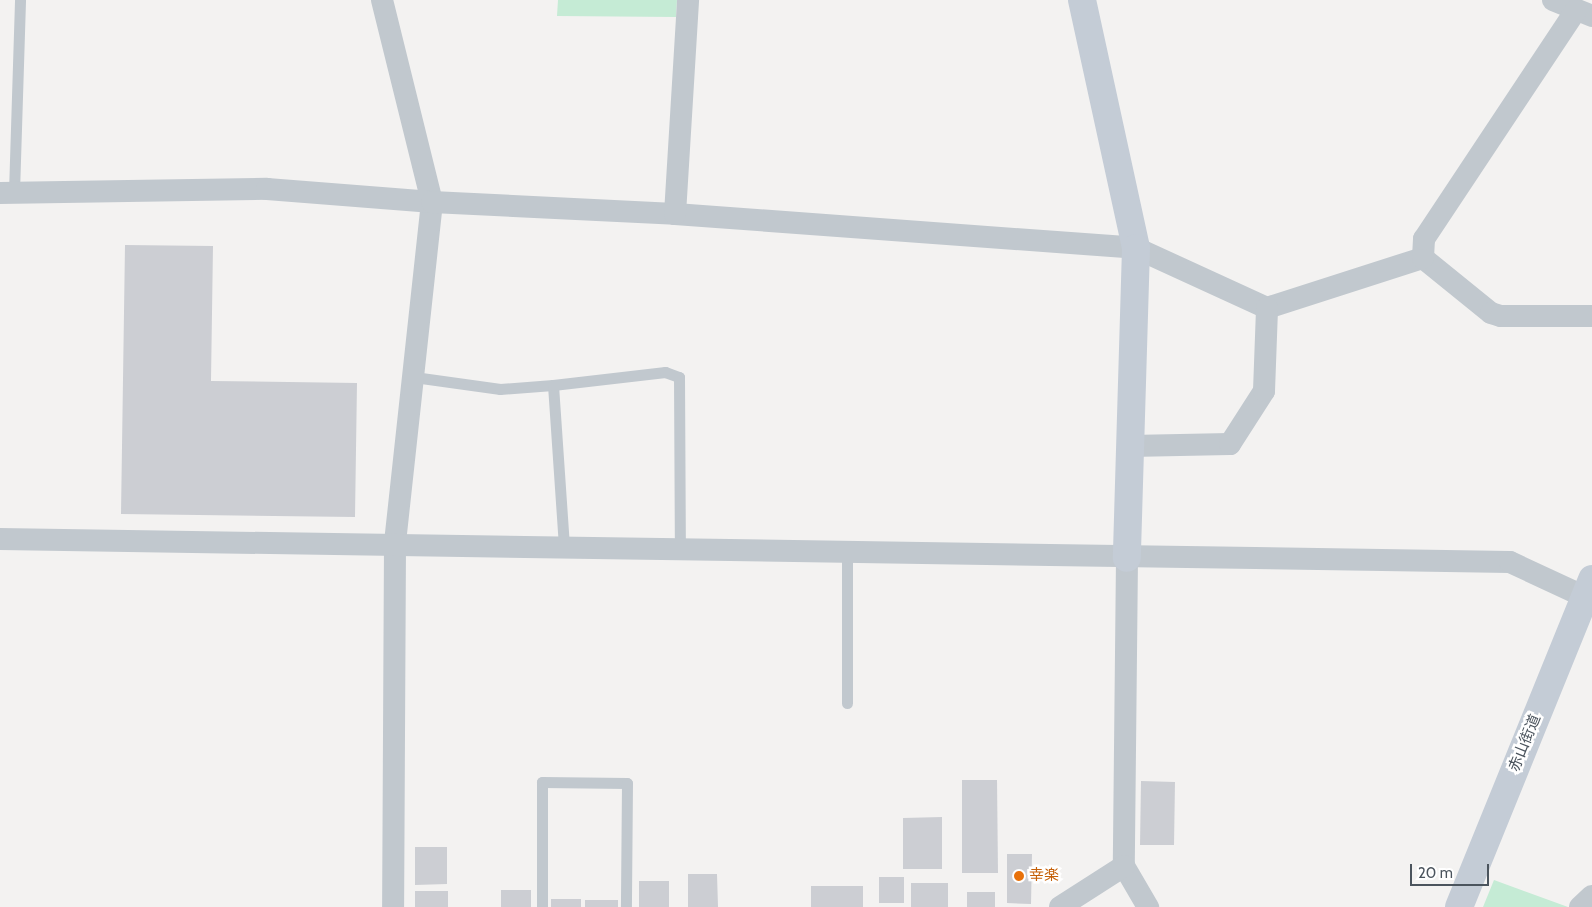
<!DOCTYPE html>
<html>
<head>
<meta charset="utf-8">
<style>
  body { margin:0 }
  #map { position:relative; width:1592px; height:907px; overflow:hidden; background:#f3f2f1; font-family:Cabin,"Noto Sans JP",sans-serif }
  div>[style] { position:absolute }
  .green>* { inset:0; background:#c5ebd5 }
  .building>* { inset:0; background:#ccced3 }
  .lane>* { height:11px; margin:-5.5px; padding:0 5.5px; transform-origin:5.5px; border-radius:5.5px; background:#c1c8ce }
  .street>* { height:22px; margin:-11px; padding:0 11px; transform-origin:11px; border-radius:11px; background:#c1c8ce }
  .secondary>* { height:28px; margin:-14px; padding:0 14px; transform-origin:14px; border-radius:14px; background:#c4ccd6 }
  .dots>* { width:14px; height:14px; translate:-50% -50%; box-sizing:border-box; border:2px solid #fff; border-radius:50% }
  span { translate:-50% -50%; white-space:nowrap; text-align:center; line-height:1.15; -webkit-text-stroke:5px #fff; paint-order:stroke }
  .street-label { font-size:15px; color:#4b545d }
  .food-label { font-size:15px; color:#c56008 }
  .left { translate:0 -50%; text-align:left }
  .scale { position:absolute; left:1410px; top:864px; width:79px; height:22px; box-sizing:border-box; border:2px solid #4b545d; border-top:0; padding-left:6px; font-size:15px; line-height:18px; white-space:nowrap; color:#4b545d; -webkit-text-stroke:4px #fff; paint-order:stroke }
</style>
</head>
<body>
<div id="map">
  <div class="green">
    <div style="clip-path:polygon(558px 0,677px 0,676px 17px,557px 16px)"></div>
    <div style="clip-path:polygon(1494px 880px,1568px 907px,1483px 907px)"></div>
  </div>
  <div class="building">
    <div style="clip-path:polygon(125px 245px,213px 246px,211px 381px,357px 383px,355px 517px,121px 514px)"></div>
    <div style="clip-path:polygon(962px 780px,997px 780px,998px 873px,962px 873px)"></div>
    <div style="clip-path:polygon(1141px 781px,1175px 782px,1174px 845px,1140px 845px)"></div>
    <div style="clip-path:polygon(942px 817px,942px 869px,903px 869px,903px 818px)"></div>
    <div style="clip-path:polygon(415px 847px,447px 847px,447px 884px,415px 885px)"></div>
    <div style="clip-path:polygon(1007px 854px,1032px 854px,1031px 904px,1007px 903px)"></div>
    <div style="clip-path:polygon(688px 874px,717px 874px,718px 907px,688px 907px)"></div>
    <div style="clip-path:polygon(879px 877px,904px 877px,904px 903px,879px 903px)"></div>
    <div style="clip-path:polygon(639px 881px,669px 881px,669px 907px,639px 907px)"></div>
    <div style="clip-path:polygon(911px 883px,948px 883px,948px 907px,911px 907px)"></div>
    <div style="clip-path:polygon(811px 886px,863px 886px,863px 907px,811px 907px)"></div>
    <div style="clip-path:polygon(501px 890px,531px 890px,531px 907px,501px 907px)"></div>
    <div style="clip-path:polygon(415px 891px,448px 891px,448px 907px,415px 907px)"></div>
    <div style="clip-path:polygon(967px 892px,995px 892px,995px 907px,967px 907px)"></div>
    <div style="clip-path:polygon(551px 899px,581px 899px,581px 907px,551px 907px)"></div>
    <div style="clip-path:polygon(585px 900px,618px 900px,618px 907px,585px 907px)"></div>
  </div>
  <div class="lane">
    <div style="left:14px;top:192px;width:192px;rotate:-88.2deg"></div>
    <div style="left:414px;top:377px;width:87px;rotate:7.9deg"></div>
    <div style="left:500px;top:389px;width:53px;rotate:-4.3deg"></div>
    <div style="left:553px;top:385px;width:162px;rotate:86.1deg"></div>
    <div style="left:553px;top:385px;width:113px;rotate:-6.6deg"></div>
    <div style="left:665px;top:372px;width:15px;rotate:20deg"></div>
    <div style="left:679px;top:377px;width:173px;rotate:89.7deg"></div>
    <div style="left:847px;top:553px;width:150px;rotate:90deg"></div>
    <div style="left:542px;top:907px;width:125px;rotate:-90deg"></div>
    <div style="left:542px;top:782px;width:85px;rotate:0.7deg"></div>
    <div style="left:627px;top:783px;width:124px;rotate:90.5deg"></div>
  </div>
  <div class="street">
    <div style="left:382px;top:0;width:208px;rotate:76.1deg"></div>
    <div style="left:432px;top:202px;width:345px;rotate:96.2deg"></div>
    <div style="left:395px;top:545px;width:362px;rotate:90.3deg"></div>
    <div style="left:1553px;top:0;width:42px;rotate:22.3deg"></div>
    <div style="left:0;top:193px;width:267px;rotate:-0.9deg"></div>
    <div style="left:267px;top:189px;width:166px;rotate:4.5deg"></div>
    <div style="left:432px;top:202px;width:243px;rotate:2.8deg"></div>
    <div style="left:675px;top:214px;width:462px;rotate:4.2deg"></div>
    <div style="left:1136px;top:248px;width:144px;rotate:24.6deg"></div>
    <div style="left:1267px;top:308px;width:164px;rotate:-17.8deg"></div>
    <div style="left:1423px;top:258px;width:87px;rotate:39deg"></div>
    <div style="left:1491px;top:313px;width:10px;rotate:17deg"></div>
    <div style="left:1501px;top:316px;width:91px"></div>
    <div style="left:675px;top:214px;width:214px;rotate:-86.5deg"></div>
    <div style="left:1423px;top:258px;width:19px;rotate:-87deg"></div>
    <div style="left:1424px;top:239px;width:275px;rotate:-56.4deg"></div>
    <div style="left:1130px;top:446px;width:100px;rotate:-1.1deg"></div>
    <div style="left:1230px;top:444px;width:63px;rotate:-57.3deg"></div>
    <div style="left:1264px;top:391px;width:83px;rotate:-87.9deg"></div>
    <div style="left:0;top:539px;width:1510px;rotate:0.87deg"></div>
    <div style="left:1510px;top:562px;width:83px;rotate:25deg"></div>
    <div style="left:1127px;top:558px;width:308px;rotate:90.6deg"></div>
    <div style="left:1124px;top:866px;width:48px;rotate:59.7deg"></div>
    <div style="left:1060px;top:907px;width:76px;rotate:-32.6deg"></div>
    <div style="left:1580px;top:907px;width:16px;rotate:-43deg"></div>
  </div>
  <div class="secondary">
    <div style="left:1082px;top:0;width:254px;rotate:77.7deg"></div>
    <div style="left:1136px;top:248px;width:310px;rotate:91.7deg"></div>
    <div style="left:1459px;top:907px;width:354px;rotate:-67.9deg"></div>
  </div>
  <div class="dots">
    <div style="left:1019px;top:876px;background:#e8710a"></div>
  </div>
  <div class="street-label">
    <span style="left:1525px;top:743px;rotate:-68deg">赤山街道</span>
  </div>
  <div class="food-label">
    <span class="left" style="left:1029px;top:876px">幸楽</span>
  </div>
  <div class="scale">20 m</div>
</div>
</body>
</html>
